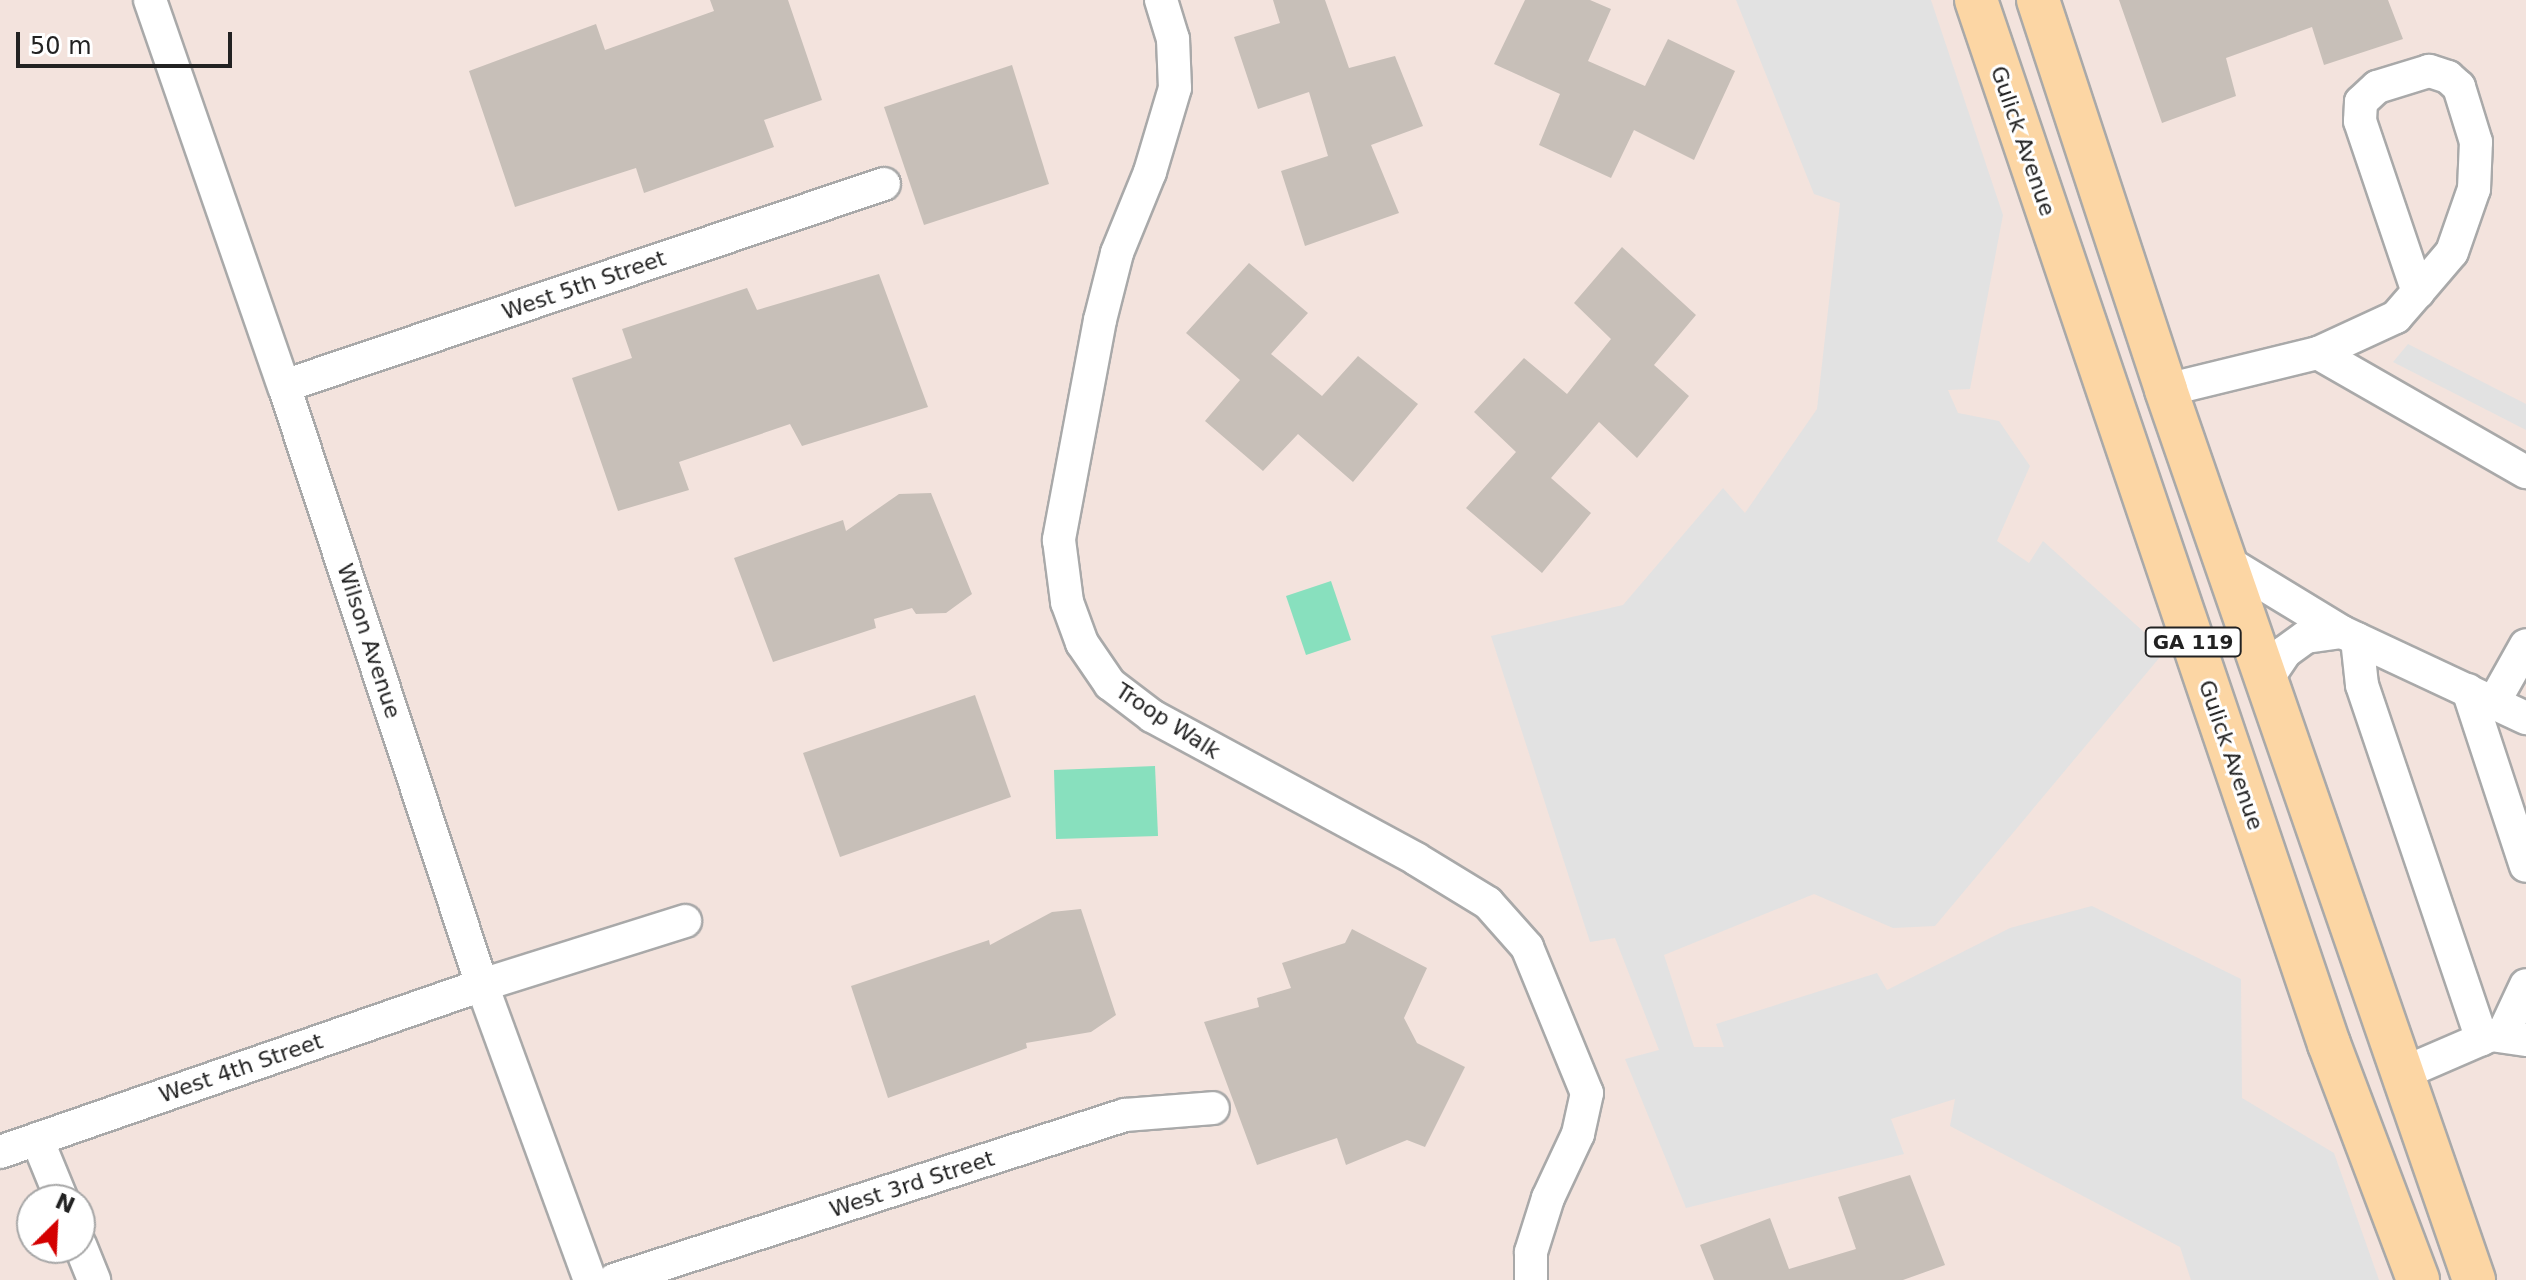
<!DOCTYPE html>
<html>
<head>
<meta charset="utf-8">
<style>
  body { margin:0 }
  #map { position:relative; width:2526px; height:1280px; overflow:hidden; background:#f2efe9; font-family:"DejaVu Sans",sans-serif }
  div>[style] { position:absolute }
  .military>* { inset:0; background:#f3e3dd }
  .pitch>* { inset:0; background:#88e0be }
  .parking>* { inset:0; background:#e2e2e2 }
  .building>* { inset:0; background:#c7bfb8 }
  .roads { filter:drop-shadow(2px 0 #a9a9a9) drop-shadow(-2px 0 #a9a9a9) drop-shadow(0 2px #a9a9a9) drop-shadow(0 -2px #a9a9a9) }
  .minor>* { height:32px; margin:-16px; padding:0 16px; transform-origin:16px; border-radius:16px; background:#fff }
  .major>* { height:42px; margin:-21px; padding:0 21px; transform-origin:21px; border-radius:21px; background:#fcd6a4 }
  span { translate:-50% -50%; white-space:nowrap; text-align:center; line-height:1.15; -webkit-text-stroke:6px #fff; paint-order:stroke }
  .shield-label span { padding:2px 6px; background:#fff; border:2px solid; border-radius:6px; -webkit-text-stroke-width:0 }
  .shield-label { font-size:20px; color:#222; font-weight:700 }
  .street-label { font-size:22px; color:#222 }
  .north { position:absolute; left:16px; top:1184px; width:80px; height:80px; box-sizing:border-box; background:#fff; border:2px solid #a7a7a7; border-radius:50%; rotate:24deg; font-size:22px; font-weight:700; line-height:32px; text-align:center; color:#222 }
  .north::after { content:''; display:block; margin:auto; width:28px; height:36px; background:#d40000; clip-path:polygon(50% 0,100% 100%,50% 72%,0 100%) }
  .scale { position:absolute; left:16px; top:32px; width:216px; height:36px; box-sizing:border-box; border:4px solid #222; border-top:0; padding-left:10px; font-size:24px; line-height:28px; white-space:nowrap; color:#222; -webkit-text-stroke:6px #fff; paint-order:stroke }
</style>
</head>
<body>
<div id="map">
  <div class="military">
    <div style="clip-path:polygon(evenodd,0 0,2526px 0,2526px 1280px,0 1280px,0 0,32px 1200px,80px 1200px,80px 1248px,32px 1248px,32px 1200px)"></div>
  </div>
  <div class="pitch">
    <div style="clip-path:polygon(1331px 581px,1351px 640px,1306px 655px,1286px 596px)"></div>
    <div style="clip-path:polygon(1155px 766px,1158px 836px,1056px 839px,1054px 770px)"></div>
  </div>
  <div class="parking">
    <div style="clip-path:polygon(1736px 0,1931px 0,2003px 215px,1970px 389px,1948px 390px,1958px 413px,1999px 421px,2030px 466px,1997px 541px,2029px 563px,2043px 541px,2165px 651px,1935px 926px,1893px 928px,1814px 894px,1664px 955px,1694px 1047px,1724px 1047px,1716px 1024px,1877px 973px,1887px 990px,2010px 928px,2092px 906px,2241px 979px,2242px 1098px,2334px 1153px,2379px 1280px,2191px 1280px,2180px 1247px,1950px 1126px,1955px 1099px,1891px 1119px,1904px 1154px,1686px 1208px,1625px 1059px,1659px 1050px,1615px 938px,1590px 942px,1491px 636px,1623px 605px,1723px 488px,1745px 513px,1817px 409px,1840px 203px,1814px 194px)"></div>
    <div style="clip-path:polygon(2408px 344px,2526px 404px,2526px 430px,2393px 362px)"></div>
  </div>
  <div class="building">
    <div style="clip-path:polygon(710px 0,788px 0,822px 100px,764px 120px,774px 147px,644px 193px,636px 168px,515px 207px,469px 71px,596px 24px,605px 50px,714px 11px)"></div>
    <div style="clip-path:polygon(1273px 0,1325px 0,1349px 68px,1395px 56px,1423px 126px,1371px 145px,1399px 213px,1305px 246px,1281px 171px,1328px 156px,1309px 92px,1258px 109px,1234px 37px,1280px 23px)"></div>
    <div style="clip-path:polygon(1525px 0,1590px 0,1611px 9px,1588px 61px,1645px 86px,1668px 39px,1735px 71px,1694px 160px,1634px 130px,1611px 178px,1539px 145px,1560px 94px,1494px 64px)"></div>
    <div style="clip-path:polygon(2119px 0,2388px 0,2403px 39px,2324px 65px,2312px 27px,2226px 58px,2236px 96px,2162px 123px)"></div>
    <div style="clip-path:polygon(1012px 65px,1049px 184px,924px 225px,884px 107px)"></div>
    <div style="clip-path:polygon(1622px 247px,1696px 315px,1654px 365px,1689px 396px,1637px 458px,1599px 422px,1551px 478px,1591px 513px,1542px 573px,1466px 508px,1516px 452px,1474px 412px,1524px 358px,1567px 394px,1611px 339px,1574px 303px)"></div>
    <div style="clip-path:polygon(1249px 263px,1308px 313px,1271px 354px,1322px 396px,1358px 356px,1418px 404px,1353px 482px,1298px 434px,1263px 471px,1205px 421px,1240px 380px,1186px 333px)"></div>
    <div style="clip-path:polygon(879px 274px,928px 407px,802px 446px,790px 424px,679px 462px,689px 490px,618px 511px,572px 378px,632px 358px,622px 329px,747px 288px,757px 310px)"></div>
    <div style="clip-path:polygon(931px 493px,972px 594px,946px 613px,916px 614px,912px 608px,874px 619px,876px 628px,773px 662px,734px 558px,843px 520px,846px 531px,899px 494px)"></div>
    <div style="clip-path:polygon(975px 695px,1011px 797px,840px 857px,803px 753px)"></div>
    <div style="clip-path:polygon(1081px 909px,1116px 1015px,1091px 1032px,1026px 1043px,1027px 1048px,888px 1098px,851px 986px,989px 940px,990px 945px,1052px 912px)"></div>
    <div style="clip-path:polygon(1352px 929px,1427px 968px,1404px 1018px,1417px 1043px,1465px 1067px,1425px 1147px,1407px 1140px,1346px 1165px,1337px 1138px,1257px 1165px,1204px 1022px,1259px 1007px,1257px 998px,1291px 988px,1282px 963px,1345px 943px)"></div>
    <div style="clip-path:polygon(1910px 1175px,1945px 1265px,1903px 1280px,1714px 1280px,1700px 1245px,1770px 1218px,1789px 1269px,1856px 1249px,1838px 1197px)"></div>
  </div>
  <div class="roads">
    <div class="minor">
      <div style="left:150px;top:0;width:409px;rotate:70.9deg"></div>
      <div style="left:284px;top:386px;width:631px;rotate:71.71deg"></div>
      <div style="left:482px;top:985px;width:314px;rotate:69.9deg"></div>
      <div style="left:1161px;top:0;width:41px;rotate:72.9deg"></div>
      <div style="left:1173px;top:39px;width:49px;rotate:87.7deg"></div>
      <div style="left:1175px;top:88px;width:88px;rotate:106.6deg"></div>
      <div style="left:1150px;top:172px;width:87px;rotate:112.2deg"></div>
      <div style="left:1117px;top:253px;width:69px;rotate:104.2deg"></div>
      <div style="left:1100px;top:320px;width:224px;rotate:100.6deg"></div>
      <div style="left:1059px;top:540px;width:63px;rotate:82.6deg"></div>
      <div style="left:1067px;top:602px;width:44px;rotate:69.9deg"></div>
      <div style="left:1082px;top:643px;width:50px;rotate:55.7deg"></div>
      <div style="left:1110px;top:684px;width:53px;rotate:37.3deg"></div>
      <div style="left:1152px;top:716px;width:300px;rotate:28.4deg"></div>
      <div style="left:1416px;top:859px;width:84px;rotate:31.4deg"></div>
      <div style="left:1488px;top:903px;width:59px;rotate:48.4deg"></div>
      <div style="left:1527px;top:947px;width:158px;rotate:67.7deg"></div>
      <div style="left:1587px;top:1093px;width:42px;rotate:102.4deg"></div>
      <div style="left:1578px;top:1134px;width:71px;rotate:115.1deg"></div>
      <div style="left:1548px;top:1198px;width:57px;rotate:107.5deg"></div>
      <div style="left:1531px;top:1252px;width:28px;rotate:90deg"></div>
      <div style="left:2318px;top:353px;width:240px;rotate:29.8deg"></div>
      <div style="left:284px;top:386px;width:633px;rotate:-18.61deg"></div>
      <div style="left:2166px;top:390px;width:156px;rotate:-13.7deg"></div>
      <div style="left:2318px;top:353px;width:86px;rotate:-24.8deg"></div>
      <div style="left:2396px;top:317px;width:33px;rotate:-49deg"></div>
      <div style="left:2418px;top:292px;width:52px;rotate:-49.6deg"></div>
      <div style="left:2452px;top:252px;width:67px;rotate:-70.8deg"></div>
      <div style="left:2474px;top:189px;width:47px;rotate:-87.6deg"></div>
      <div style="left:2476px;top:142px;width:58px;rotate:-107.2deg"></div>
      <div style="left:2459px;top:87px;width:15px;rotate:-138deg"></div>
      <div style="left:2448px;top:77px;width:20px;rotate:-162deg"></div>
      <div style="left:2429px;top:71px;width:54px;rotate:162.9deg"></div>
      <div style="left:2377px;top:87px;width:22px;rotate:137deg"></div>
      <div style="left:2361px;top:102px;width:19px;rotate:93deg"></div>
      <div style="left:2360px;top:121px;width:181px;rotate:71.3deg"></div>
      <div style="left:2227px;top:562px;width:135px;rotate:31.3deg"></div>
      <div style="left:2342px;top:632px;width:203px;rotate:25.1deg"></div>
      <div style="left:2357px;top:639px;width:46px;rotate:83.8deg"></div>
      <div style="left:2362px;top:685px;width:374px;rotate:71.3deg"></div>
      <div style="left:2267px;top:679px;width:32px;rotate:-56deg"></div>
      <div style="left:2285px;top:652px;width:26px;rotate:-36deg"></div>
      <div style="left:2306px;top:637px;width:36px;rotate:-8deg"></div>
      <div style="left:2468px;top:690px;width:185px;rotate:71.8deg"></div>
      <div style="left:2494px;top:702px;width:65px;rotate:-60.7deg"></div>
      <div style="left:2502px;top:1036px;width:56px;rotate:-64.8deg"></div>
      <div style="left:2401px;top:1074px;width:98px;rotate:-23.4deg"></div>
      <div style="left:2491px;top:1035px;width:35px;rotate:8deg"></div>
      <div style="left:37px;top:1139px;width:66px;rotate:67.7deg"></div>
      <div style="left:0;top:1152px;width:510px;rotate:-19.11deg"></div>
      <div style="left:482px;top:985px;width:213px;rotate:-17.5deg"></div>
      <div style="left:80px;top:1245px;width:38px;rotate:68deg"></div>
      <div style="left:614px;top:1280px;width:537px;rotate:-17.9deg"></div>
      <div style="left:1125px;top:1115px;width:88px;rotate:-4.5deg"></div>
    </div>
    <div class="major">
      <div style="left:1976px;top:0;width:1102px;rotate:71.32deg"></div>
      <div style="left:2329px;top:1044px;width:252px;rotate:69.3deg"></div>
      <div style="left:2038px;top:0;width:410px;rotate:71.8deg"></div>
      <div style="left:2166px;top:390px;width:942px;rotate:70.91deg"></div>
    </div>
  </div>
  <div class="shield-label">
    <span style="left:2193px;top:642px">GA 119</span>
  </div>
  <div class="street-label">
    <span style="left:2023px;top:141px;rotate:71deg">Gulick Avenue</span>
    <span style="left:584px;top:285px;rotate:-19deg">West 5th Street</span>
    <span style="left:369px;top:641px;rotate:72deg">Wilson Avenue</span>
    <span style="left:1168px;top:721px;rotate:33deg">Troop Walk</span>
    <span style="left:2231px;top:755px;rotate:71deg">Gulick Avenue</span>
    <span style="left:241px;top:1068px;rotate:-19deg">West 4th Street</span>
    <span style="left:912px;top:1184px;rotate:-18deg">West 3rd Street</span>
  </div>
  <div class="north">N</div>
  <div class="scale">50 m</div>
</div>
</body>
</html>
